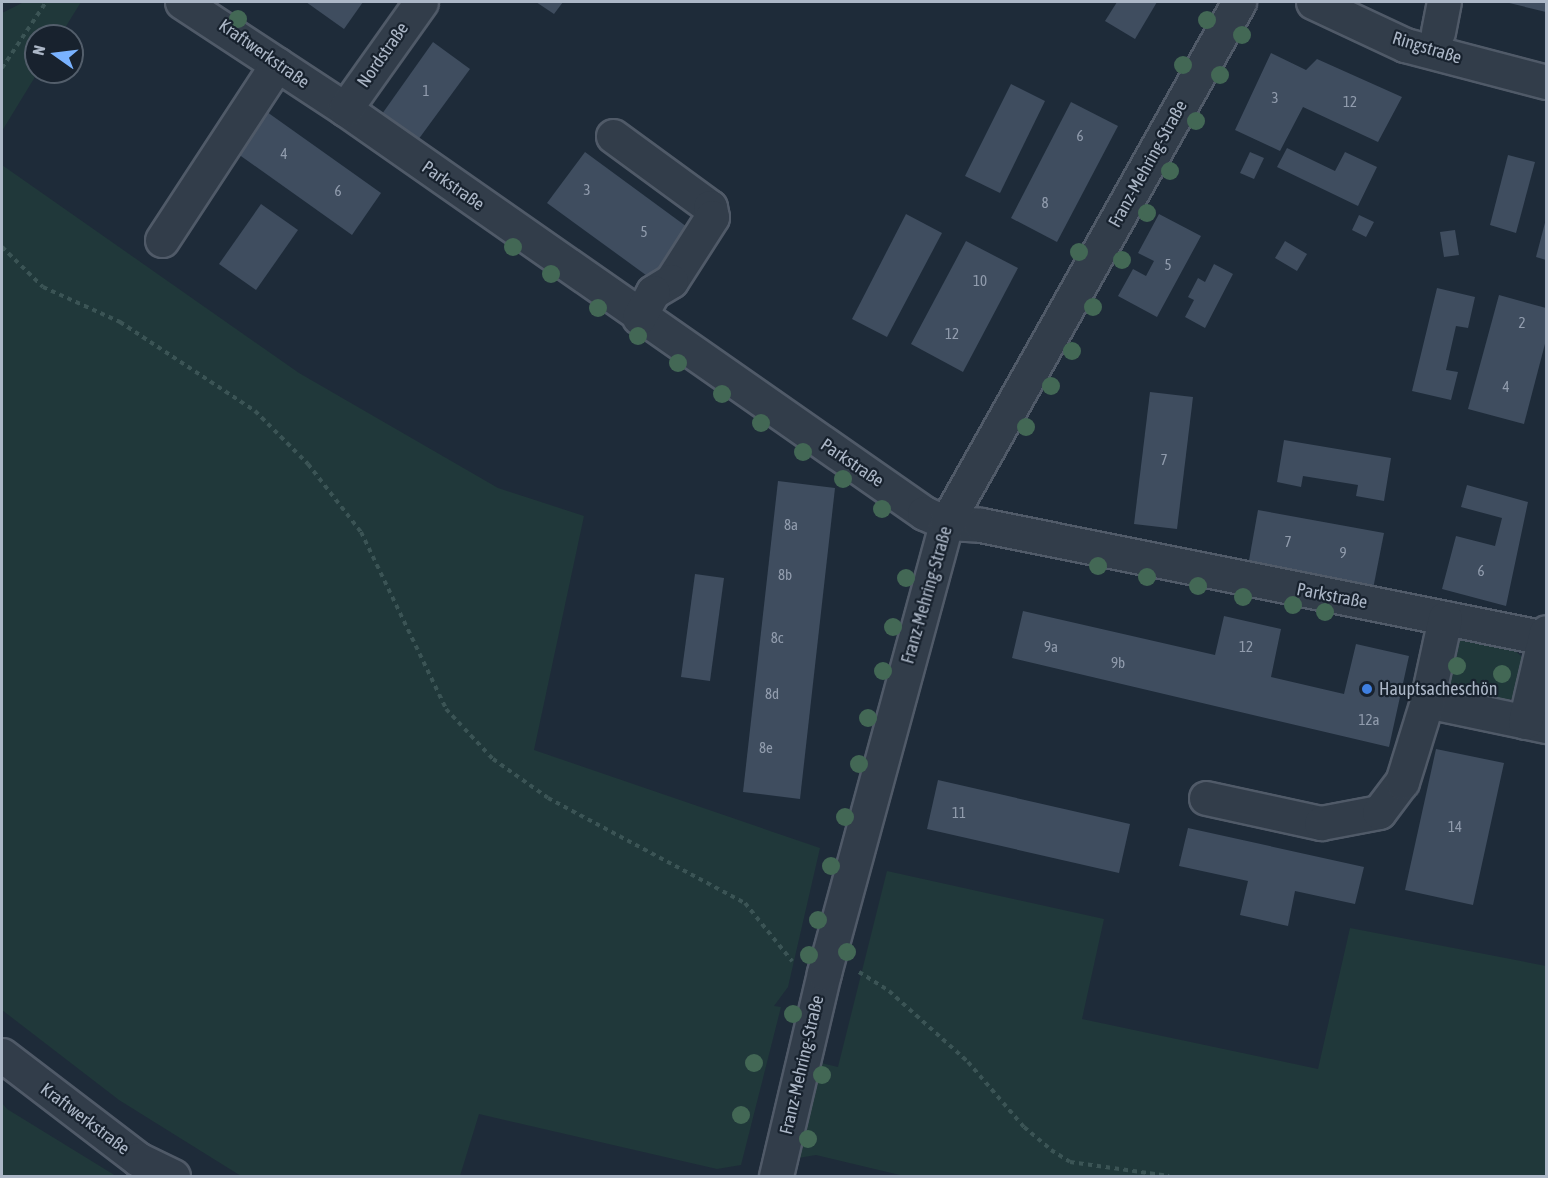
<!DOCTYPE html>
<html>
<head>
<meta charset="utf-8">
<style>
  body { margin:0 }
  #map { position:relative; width:1548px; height:1178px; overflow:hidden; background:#1e2b39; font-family:"Asap Condensed",sans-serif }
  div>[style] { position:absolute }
  .green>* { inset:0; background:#20383a }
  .building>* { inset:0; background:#3f4d5f }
  .path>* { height:4px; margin-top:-2px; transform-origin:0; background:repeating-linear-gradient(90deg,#3b5455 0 4.5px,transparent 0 9px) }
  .roads { filter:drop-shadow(2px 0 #505a68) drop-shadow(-2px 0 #505a68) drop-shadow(0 2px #505a68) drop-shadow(0 -2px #505a68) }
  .minor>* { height:33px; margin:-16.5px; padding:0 16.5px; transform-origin:16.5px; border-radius:16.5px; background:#323d4a }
  .trees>* { width:18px; height:18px; margin:-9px; border-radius:50%; background:#436855 }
  .dots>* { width:16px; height:16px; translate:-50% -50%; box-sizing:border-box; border:3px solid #18222e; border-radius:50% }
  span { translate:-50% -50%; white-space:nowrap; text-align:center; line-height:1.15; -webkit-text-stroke:4.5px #18222e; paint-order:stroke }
  .number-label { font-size:15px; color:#919cad }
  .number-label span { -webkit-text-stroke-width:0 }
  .street-label { font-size:18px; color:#acb7c7 }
  .poi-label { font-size:18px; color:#acb7c7 }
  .left { translate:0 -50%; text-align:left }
  .frame { position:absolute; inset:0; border:3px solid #acb7c7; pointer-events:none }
  .north { position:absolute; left:24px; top:24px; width:60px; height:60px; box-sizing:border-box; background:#18222e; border:2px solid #535e6b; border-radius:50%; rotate:284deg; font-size:16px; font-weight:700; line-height:24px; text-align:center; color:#acb7c7 }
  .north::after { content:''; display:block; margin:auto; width:21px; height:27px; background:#79b2ff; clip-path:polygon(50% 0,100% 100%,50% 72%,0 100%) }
</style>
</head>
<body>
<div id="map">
  <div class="green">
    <div style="clip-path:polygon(24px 2px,81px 2px,60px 36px,36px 36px,38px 72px,2px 131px,2px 13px)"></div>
    <div style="clip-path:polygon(2px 165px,299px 373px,498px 488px,584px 516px,534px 750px,820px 848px,788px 987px,774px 1006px,781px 1007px,741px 1165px,717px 1169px,479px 1114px,460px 1176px,241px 1176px,119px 1100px,2px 1010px)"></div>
    <div style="clip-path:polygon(1469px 635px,1508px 644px,1523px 658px,1525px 679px,1516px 696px,1499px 705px,1461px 699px,1447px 686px,1452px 642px)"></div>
    <div style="clip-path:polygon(887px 871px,1104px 919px,1082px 1019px,1318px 1069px,1350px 928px,1546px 966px,1546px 1176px,904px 1176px,816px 1155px,798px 1158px,821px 1063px,838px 1067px)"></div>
    <div style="clip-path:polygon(2px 1103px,7px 1109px,116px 1176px,2px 1176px)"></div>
  </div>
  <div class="building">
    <div style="clip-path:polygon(306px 2px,363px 2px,344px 29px)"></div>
    <div style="clip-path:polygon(536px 2px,563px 2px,554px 14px)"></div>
    <div style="clip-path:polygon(1117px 2px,1157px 2px,1135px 39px,1105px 21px)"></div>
    <div style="clip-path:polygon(1505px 2px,1546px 2px,1546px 12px)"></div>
    <div style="clip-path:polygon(433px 42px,470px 69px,418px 140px,382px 114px)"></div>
    <div style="clip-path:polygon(1271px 53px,1306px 70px,1317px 59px,1402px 97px,1378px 142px,1303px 107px,1280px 151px,1235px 130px)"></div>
    <div style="clip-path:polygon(1011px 84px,1045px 101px,1000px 193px,965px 176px)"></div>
    <div style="clip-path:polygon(1071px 102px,1118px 126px,1057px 242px,1011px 218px)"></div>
    <div style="clip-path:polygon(267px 112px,381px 193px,352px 235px,238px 154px)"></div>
    <div style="clip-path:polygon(1287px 148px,1335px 171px,1345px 152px,1377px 167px,1358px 206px,1277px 167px)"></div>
    <div style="clip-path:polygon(585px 152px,698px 235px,661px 286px,547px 203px)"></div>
    <div style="clip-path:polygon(1250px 152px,1264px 158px,1254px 179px,1240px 173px)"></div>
    <div style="clip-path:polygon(1508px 155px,1535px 162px,1516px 233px,1490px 225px)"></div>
    <div style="clip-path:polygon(261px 204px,298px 230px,256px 290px,219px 264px)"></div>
    <div style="clip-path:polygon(906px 214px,942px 233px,887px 337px,852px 319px)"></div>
    <div style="clip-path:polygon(1159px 214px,1201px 236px,1157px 317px,1118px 296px,1133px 269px,1146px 276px,1154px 261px,1138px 253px)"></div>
    <div style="clip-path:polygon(1359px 215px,1374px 222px,1366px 237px,1352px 230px)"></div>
    <div style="clip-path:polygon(1546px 219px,1546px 260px,1536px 257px)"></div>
    <div style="clip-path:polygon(1455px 230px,1459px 255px,1444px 257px,1440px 232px)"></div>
    <div style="clip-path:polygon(966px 241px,1018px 268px,963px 372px,911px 344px)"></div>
    <div style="clip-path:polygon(1285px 241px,1307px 254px,1297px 271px,1275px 258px)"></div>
    <div style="clip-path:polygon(1214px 264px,1233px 274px,1205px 328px,1185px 317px,1194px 300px,1188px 297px,1198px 278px,1205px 282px)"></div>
    <div style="clip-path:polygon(1437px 288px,1475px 297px,1468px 328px,1456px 326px,1446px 370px,1458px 372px,1451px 400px,1412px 391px)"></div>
    <div style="clip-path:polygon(1499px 295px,1546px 308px,1546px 340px,1524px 424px,1468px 409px)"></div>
    <div style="clip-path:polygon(1150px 392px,1193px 397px,1177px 529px,1134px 524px)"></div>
    <div style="clip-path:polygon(1284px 440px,1391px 458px,1384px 501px,1356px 496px,1358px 485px,1303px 476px,1301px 487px,1277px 482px)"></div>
    <div style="clip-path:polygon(778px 481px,835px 488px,800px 799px,743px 792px)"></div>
    <div style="clip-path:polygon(1467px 485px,1528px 502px,1506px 606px,1442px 589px,1456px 536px,1495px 546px,1502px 518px,1461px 507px)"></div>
    <div style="clip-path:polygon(1258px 510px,1384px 533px,1373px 589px,1248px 566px)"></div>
    <div style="clip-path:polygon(695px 574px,724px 578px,710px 681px,681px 677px)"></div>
    <div style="clip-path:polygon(1023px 611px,1215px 655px,1224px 616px,1281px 629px,1271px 677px,1344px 694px,1356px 644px,1409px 656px,1389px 747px,1012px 658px)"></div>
    <div style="clip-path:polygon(1436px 749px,1504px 763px,1473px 905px,1405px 890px)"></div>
    <div style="clip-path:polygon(938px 780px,1130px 824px,1119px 873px,927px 829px)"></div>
    <div style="clip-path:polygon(1188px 828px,1364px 867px,1355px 904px,1295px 891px,1288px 926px,1240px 915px,1248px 881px,1179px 866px)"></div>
  </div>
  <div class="path">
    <div style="left:2px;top:68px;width:79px;rotate:-56.3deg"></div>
    <div style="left:2px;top:247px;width:57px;rotate:44.3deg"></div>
    <div style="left:43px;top:287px;width:85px;rotate:24.4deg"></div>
    <div style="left:120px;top:322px;width:162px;rotate:33.4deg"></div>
    <div style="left:255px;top:411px;width:75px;rotate:45deg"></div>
    <div style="left:308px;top:464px;width:86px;rotate:52.1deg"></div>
    <div style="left:361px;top:532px;width:196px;rotate:64.3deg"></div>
    <div style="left:446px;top:709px;width:69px;rotate:46.8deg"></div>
    <div style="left:493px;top:759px;width:67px;rotate:35.3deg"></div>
    <div style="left:548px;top:798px;width:223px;rotate:28.1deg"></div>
    <div style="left:745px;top:903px;width:75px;rotate:51deg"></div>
    <div style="left:859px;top:972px;width:36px;rotate:32deg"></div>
    <div style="left:889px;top:991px;width:106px;rotate:41.9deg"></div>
    <div style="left:968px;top:1062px;width:86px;rotate:49.3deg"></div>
    <div style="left:1024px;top:1127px;width:35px;rotate:40deg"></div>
    <div style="left:1051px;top:1150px;width:22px;rotate:32deg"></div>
    <div style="left:1070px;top:1162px;width:100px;rotate:8deg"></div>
  </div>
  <div class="roads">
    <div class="minor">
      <div style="left:182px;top:2px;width:195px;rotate:33.3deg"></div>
      <div style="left:345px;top:109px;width:706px;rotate:34.91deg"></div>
      <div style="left:924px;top:513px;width:24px;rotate:24deg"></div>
      <div style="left:946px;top:523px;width:35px;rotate:3deg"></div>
      <div style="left:981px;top:525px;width:575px;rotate:11.33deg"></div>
      <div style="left:1313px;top:2px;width:102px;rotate:25.1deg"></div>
      <div style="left:1405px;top:45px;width:146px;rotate:14.7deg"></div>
      <div style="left:1438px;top:32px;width:31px;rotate:-79deg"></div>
      <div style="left:345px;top:109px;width:131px;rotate:-54.6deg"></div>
      <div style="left:613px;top:136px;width:120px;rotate:36.2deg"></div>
      <div style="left:710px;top:207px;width:10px;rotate:79deg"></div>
      <div style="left:712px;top:217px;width:76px;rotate:122.6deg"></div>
      <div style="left:671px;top:281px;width:21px;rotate:149deg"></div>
      <div style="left:653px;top:292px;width:29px;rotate:119deg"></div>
      <div style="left:162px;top:240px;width:210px;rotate:-56.8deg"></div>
      <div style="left:1445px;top:618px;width:85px;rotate:102.2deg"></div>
      <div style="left:1427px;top:701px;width:122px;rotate:11.9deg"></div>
      <div style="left:1525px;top:722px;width:92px;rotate:-76.9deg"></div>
      <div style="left:1206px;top:798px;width:118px;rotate:12.3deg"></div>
      <div style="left:1321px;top:823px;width:59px;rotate:-10.7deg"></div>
      <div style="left:1379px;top:812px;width:38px;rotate:-53deg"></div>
      <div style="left:1402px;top:782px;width:85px;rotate:-72.8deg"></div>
      <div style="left:2px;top:1055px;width:171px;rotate:37.4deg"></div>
      <div style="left:138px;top:1159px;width:39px;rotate:26deg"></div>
      <div style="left:776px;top:1176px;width:209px;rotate:-76.7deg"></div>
      <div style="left:824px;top:973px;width:466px;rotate:-74.8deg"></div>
      <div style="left:946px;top:523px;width:598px;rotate:-60.65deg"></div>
    </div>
  </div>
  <div class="trees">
    <div style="left:238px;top:19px"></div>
    <div style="left:1207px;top:20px"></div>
    <div style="left:1242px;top:35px"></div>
    <div style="left:1183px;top:65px"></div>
    <div style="left:1220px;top:75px"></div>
    <div style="left:1196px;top:121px"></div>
    <div style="left:1170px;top:171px"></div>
    <div style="left:1147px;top:213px"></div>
    <div style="left:513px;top:247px"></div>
    <div style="left:1079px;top:252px"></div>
    <div style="left:1122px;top:260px"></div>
    <div style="left:551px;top:274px"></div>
    <div style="left:1093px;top:307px"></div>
    <div style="left:598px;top:308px"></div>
    <div style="left:638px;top:336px"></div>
    <div style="left:1072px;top:351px"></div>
    <div style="left:678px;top:363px"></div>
    <div style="left:1051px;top:386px"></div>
    <div style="left:722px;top:394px"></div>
    <div style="left:761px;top:423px"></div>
    <div style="left:1026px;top:427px"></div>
    <div style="left:803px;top:452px"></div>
    <div style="left:843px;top:479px"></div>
    <div style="left:882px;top:509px"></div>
    <div style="left:1098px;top:566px"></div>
    <div style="left:1147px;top:577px"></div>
    <div style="left:906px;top:578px"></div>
    <div style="left:1198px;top:586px"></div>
    <div style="left:1243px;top:597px"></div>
    <div style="left:1293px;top:605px"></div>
    <div style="left:1325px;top:612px"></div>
    <div style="left:893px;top:627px"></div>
    <div style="left:1457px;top:666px"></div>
    <div style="left:883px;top:671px"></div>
    <div style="left:1502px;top:674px"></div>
    <div style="left:868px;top:718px"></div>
    <div style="left:859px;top:764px"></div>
    <div style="left:845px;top:817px"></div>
    <div style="left:831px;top:866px"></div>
    <div style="left:818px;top:920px"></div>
    <div style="left:847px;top:952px"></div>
    <div style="left:809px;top:955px"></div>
    <div style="left:793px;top:1014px"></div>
    <div style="left:754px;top:1063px"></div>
    <div style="left:822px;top:1075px"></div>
    <div style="left:741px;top:1115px"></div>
    <div style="left:808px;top:1139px"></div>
  </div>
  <div class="dots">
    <div style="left:1367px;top:689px;background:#3f7fe0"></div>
  </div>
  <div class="number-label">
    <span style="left:426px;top:91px">1</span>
    <span style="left:1275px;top:98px">3</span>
    <span style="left:1350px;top:102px">12</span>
    <span style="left:1080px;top:136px">6</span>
    <span style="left:284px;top:154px">4</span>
    <span style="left:587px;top:190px">3</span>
    <span style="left:338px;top:191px">6</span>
    <span style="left:1045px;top:203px">8</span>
    <span style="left:644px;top:232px">5</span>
    <span style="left:1168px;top:265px">5</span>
    <span style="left:980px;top:281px">10</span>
    <span style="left:1522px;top:323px">2</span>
    <span style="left:952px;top:334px">12</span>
    <span style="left:1506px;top:387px">4</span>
    <span style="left:1164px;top:460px">7</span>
    <span style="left:791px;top:525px">8a</span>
    <span style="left:1288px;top:542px">7</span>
    <span style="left:1343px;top:553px">9</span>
    <span style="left:1481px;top:571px">6</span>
    <span style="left:785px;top:575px">8b</span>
    <span style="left:777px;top:638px">8c</span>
    <span style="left:1051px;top:647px">9a</span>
    <span style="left:1246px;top:647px">12</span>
    <span style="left:1118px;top:663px">9b</span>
    <span style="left:772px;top:694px">8d</span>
    <span style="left:1369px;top:720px">12a</span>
    <span style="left:766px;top:748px">8e</span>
    <span style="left:959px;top:813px">11</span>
    <span style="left:1455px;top:827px">14</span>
  </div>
  <div class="street-label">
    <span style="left:1427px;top:48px;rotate:17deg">Ringstraße</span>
    <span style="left:264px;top:54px;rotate:35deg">Kraftwerkstraße</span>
    <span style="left:383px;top:55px;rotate:-55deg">Nordstraße</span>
    <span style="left:1148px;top:164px;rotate:-61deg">Franz-Mehring-Straße</span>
    <span style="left:453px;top:186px;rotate:35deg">Parkstraße</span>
    <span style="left:852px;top:463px;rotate:34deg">Parkstraße</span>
    <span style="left:927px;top:595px;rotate:-74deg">Franz-Mehring-Straße</span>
    <span style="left:1332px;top:596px;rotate:11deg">Parkstraße</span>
    <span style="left:802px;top:1065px;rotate:-77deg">Franz-Mehring-Straße</span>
    <span style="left:85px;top:1119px;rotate:37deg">Kraftwerkstraße</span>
  </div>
  <div class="poi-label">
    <span class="left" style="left:1379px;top:689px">Hauptsacheschön</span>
  </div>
  <div class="frame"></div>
  <div class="north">N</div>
</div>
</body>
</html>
